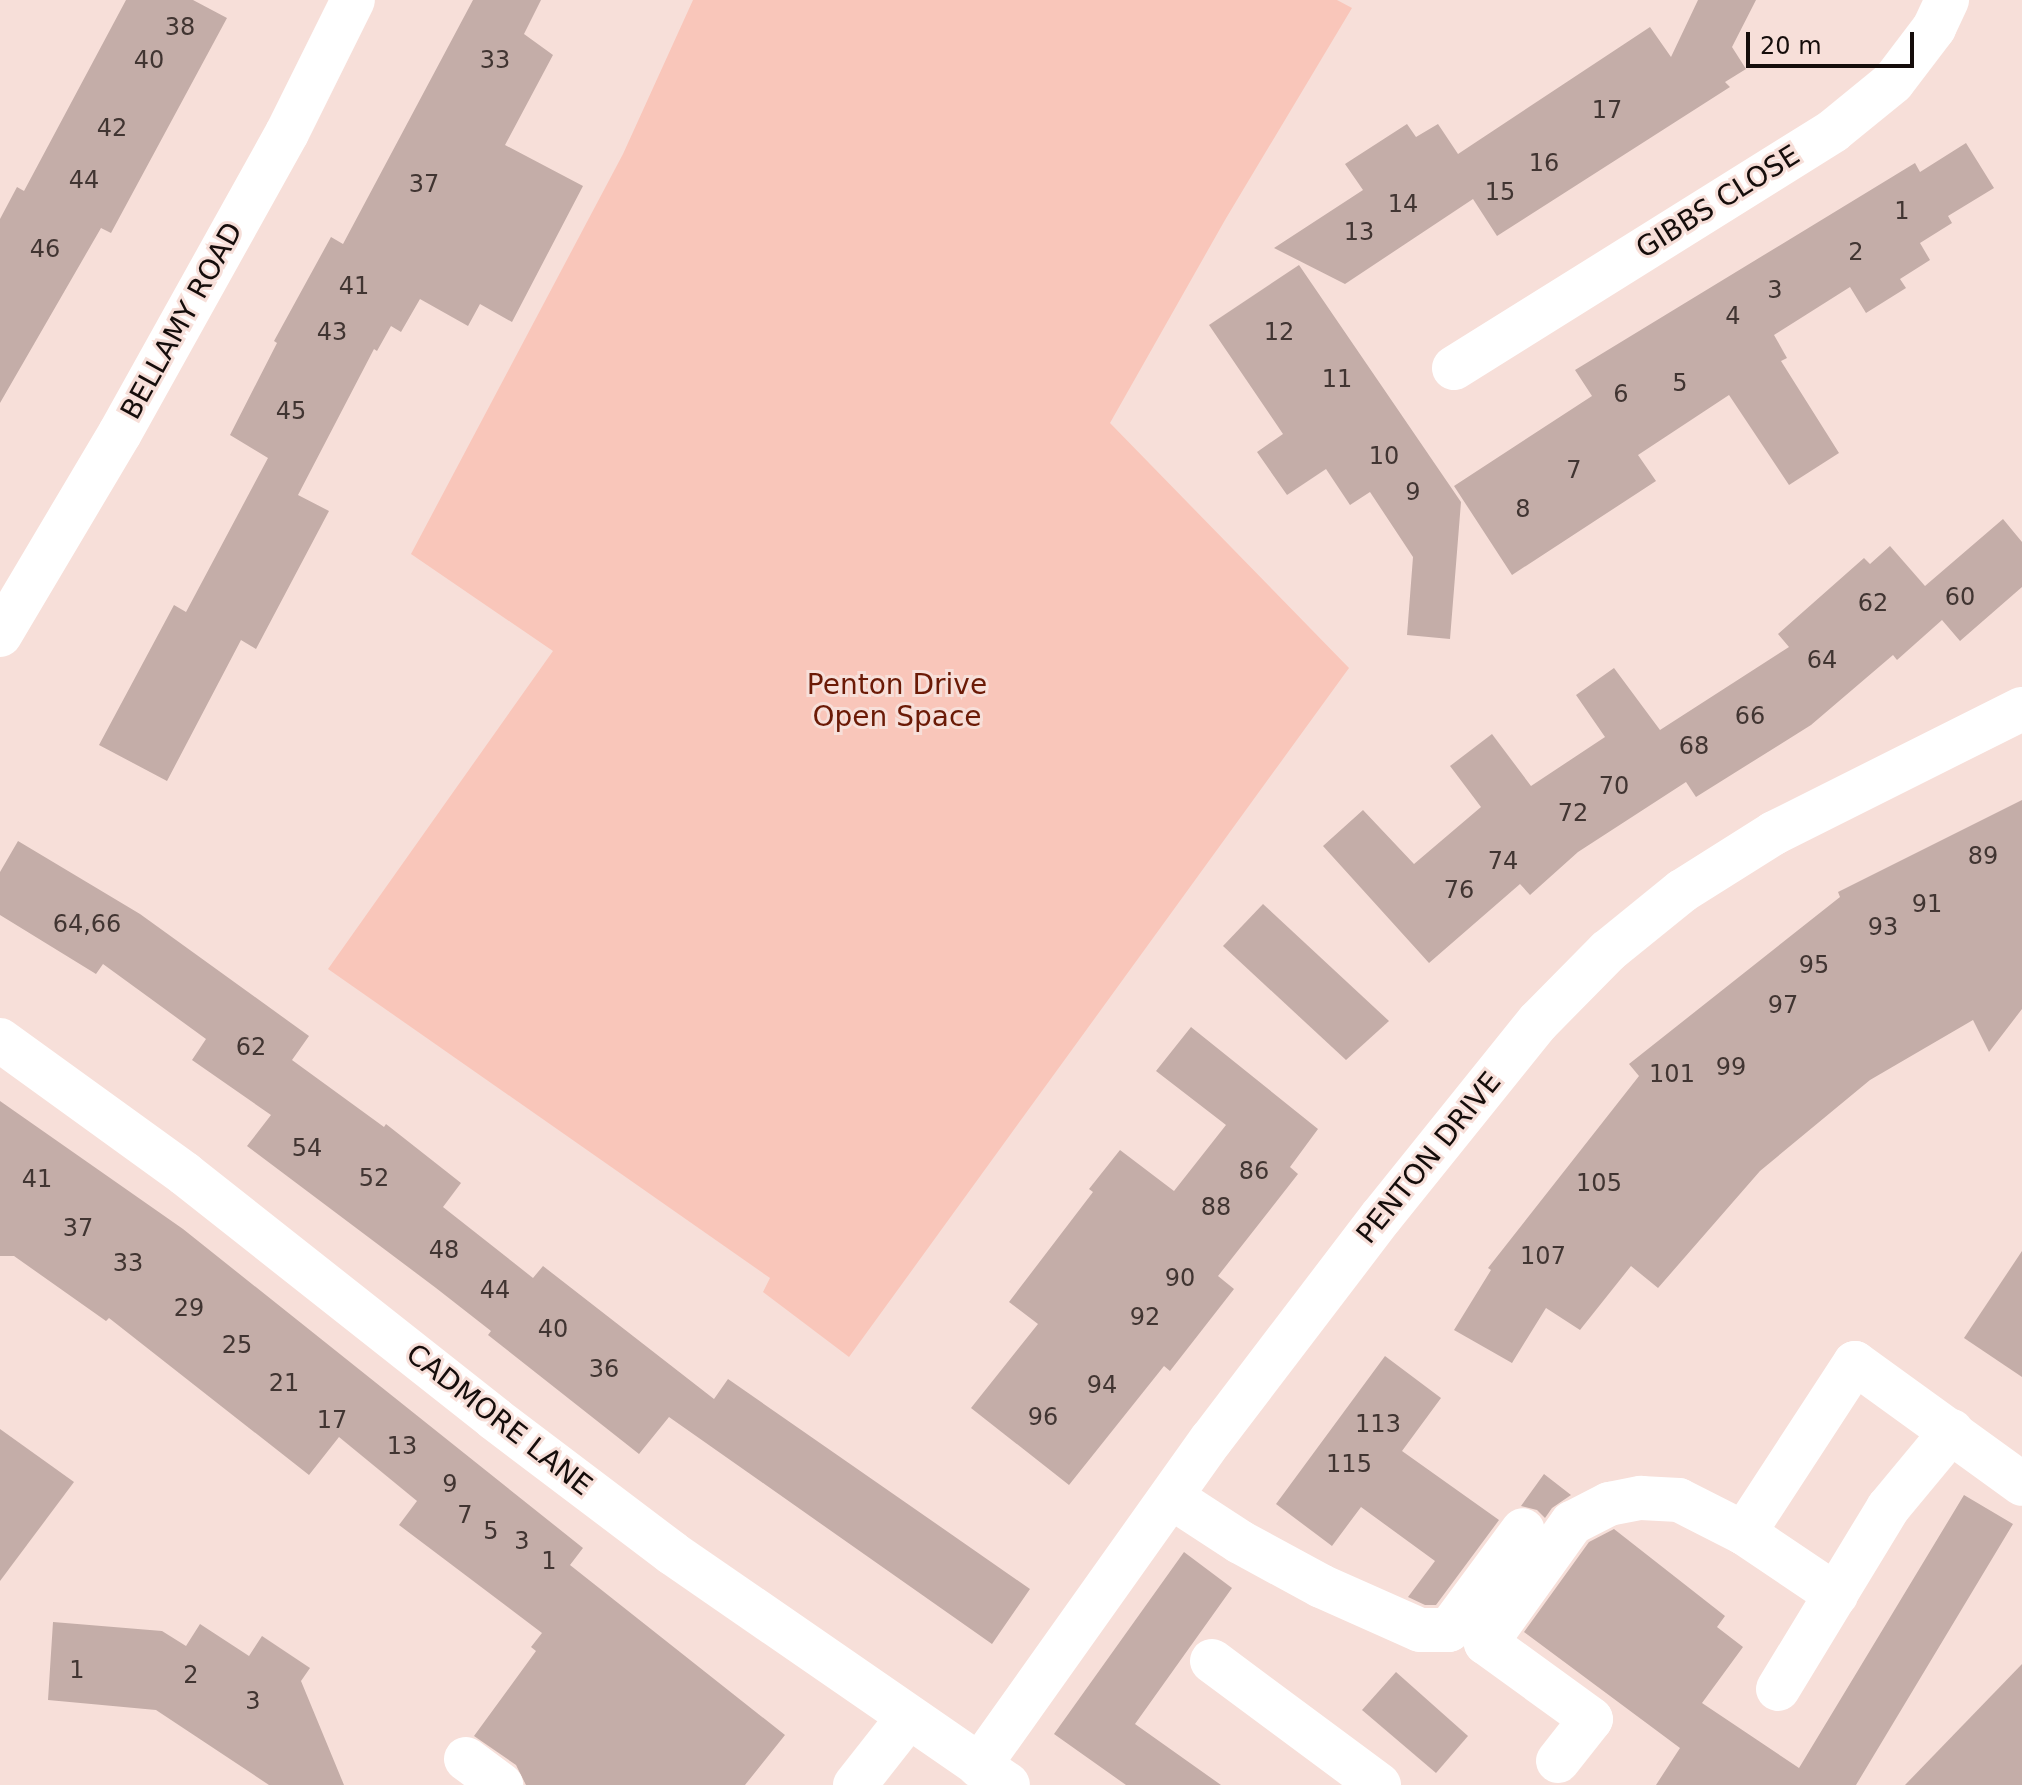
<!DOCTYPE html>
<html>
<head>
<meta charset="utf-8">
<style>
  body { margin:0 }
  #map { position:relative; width:2022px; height:1785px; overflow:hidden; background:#f7dfd9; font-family:"DejaVu Sans",sans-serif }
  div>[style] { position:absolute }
  .green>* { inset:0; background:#f9c6ba }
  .building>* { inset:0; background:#c4ada8 }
  .minor>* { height:44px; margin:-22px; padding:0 22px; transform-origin:22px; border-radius:22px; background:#fff }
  span { translate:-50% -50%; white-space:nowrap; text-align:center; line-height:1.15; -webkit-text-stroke:6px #f7dfd9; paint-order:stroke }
  .number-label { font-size:24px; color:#413532 }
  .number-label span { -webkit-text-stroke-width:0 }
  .street-label { font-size:28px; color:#150d0b }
  .park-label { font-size:28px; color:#6b1a06 }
  .scale { position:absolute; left:1746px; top:32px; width:168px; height:36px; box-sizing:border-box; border:4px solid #150d0b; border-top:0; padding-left:10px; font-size:24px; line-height:28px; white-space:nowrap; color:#150d0b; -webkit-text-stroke:6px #f7dfd9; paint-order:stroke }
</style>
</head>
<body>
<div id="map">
  <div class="green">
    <div style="clip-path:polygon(693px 0,1337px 0,1352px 8px,1225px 220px,1110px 423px,1349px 668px,849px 1357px,763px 1292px,770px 1278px,328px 969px,553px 651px,411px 554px,623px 154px)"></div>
  </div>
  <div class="building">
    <div style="clip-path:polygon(126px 0,193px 0,227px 18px,111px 233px,101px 228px,0 403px,0 219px,17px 187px,24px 191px)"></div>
    <div style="clip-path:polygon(473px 0,541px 0,524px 34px,553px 55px,505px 145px,583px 186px,512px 322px,480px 304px,468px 326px,420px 299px,401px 332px,391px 326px,377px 351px,374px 349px,298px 495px,329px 511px,256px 649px,241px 640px,167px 781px,99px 745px,174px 605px,186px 612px,268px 458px,230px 435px,277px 343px,274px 341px,331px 237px,343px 244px)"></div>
    <div style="clip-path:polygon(1698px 0,1756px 0,1732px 47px,1746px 69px,1725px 82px,1730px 87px,1497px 236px,1473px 199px,1345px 284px,1274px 248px,1363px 190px,1345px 164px,1407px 124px,1416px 137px,1438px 124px,1458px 154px,1650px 27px,1671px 57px)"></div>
    <div style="clip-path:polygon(1966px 143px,1994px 188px,1948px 216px,1952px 223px,1920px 243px,1930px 260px,1900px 279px,1906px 288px,1866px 313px,1850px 287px,1774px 335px,1787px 358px,1781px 361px,1839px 453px,1789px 485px,1729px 395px,1638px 455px,1656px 481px,1512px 575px,1454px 486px,1592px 396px,1575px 370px,1915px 163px,1920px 172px)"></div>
    <div style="clip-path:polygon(1299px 265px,1461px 502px,1450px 639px,1407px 635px,1413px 557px,1370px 492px,1350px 505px,1326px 469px,1287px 495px,1257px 452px,1283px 434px,1209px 325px)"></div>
    <div style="clip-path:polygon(2003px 519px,2022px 542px,2022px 587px,1960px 641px,1942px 620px,1897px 660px,1893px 655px,1811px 725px,1696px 797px,1686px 782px,1578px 852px,1530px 895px,1520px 884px,1429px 963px,1323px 846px,1363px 810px,1414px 864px,1481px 807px,1450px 766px,1492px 734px,1531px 786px,1605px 737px,1576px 695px,1614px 668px,1660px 730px,1789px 647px,1778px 634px,1864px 558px,1870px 564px,1890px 546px,1925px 586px)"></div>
    <div style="clip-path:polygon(2022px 800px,2022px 1009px,1989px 1052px,1973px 1020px,1870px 1080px,1760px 1171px,1658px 1288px,1631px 1266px,1580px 1330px,1546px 1308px,1512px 1363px,1454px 1330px,1491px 1270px,1488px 1268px,1639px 1076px,1629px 1064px,1840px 897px,1838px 892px)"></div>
    <div style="clip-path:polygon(18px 841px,140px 914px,309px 1036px,292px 1060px,384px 1127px,386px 1124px,461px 1183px,443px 1207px,533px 1278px,543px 1266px,714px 1399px,728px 1379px,1030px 1589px,992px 1644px,669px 1417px,639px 1454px,488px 1335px,491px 1331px,436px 1288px,247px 1146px,271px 1115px,192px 1060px,206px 1039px,103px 964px,96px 974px,0 915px,0 872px)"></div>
    <div style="clip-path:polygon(1263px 904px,1389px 1021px,1346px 1060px,1223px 946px)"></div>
    <div style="clip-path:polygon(1191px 1027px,1318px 1129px,1290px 1167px,1298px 1174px,1218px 1276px,1234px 1289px,1170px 1371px,1164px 1366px,1069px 1485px,971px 1408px,1038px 1324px,1009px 1302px,1093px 1192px,1089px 1189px,1120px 1150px,1174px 1191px,1226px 1125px,1156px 1071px)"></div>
    <div style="clip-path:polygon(0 1101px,183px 1229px,583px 1548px,570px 1565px,785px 1735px,745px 1785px,526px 1785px,516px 1765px,474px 1736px,536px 1651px,531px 1647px,542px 1633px,399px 1525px,417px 1501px,339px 1437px,309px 1475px,109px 1318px,106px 1321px,14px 1256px,0 1256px)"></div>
    <div style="clip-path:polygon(2022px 1251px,2022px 1377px,1964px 1338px)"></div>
    <div style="clip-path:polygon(1385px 1356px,1441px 1398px,1402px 1451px,1499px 1520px,1436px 1605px,1425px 1605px,1408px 1597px,1435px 1561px,1361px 1507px,1332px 1546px,1276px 1504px)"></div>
    <div style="clip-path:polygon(0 1429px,74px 1482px,0 1581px)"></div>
    <div style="clip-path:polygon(1544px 1474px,1571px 1495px,1552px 1508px,1545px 1518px,1537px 1510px,1521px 1506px)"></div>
    <div style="clip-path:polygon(1964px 1495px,2013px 1524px,1856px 1785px,1656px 1785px,1680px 1748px,1524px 1632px,1589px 1542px,1614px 1529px,1725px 1616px,1717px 1627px,1743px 1647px,1702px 1703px,1799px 1768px)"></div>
    <div style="clip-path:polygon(1184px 1552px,1232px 1588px,1135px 1724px,1221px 1785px,1126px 1785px,1054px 1734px)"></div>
    <div style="clip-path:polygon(53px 1622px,162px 1631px,186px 1646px,200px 1624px,249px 1656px,262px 1636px,310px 1668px,301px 1681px,344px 1785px,269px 1785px,156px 1710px,48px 1700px)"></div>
    <div style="clip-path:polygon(2022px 1664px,2022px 1785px,1905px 1785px)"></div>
    <div style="clip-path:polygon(1396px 1672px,1468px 1736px,1436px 1773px,1362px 1710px)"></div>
  </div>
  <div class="minor">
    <div style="left:1454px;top:368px;width:447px;rotate:-32deg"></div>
    <div style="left:1833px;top:131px;width:77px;rotate:-39.2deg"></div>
    <div style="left:1893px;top:82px;width:68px;rotate:-52.8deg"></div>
    <div style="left:1934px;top:28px;width:31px;rotate:-65deg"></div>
    <div style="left:0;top:635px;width:235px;rotate:-59.3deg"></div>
    <div style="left:120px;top:433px;width:343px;rotate:-60.9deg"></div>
    <div style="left:287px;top:133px;width:148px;rotate:-63.6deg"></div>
    <div style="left:0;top:1040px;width:228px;rotate:35.9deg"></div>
    <div style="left:185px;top:1174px;width:395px;rotate:38.3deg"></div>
    <div style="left:495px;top:1419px;width:222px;rotate:37.1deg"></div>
    <div style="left:672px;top:1553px;width:408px;rotate:34.6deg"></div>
    <div style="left:1171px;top:1497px;width:82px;rotate:33.1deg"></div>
    <div style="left:1240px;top:1542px;width:92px;rotate:28.5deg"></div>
    <div style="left:1321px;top:1586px;width:108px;rotate:24deg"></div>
    <div style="left:1420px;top:1630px;width:29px"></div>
    <div style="left:1449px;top:1630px;width:124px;rotate:-53.5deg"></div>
    <div style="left:1744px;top:1533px;width:111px;rotate:34deg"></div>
    <div style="left:1212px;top:1661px;width:208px;rotate:36.6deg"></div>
    <div style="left:1778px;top:1689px;width:212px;rotate:-58.7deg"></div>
    <div style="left:1888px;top:1508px;width:100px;rotate:-50.3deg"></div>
    <div style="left:466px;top:1759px;width:44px;rotate:36.6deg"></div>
    <div style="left:1558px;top:1761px;width:53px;rotate:-51.8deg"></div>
    <div style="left:1591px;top:1719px;width:130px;rotate:-144.1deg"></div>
    <div style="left:1486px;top:1643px;width:148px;rotate:-54.4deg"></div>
    <div style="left:1572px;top:1523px;width:42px;rotate:-27.2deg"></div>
    <div style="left:1609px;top:1504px;width:33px;rotate:-11deg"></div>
    <div style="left:1641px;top:1498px;width:38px;rotate:3deg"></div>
    <div style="left:1679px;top:1500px;width:73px;rotate:26.9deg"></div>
    <div style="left:1744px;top:1533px;width:203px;rotate:-56.9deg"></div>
    <div style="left:1855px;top:1363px;width:206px;rotate:35.9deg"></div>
    <div style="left:979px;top:1766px;width:400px;rotate:-54.6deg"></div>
    <div style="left:1211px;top:1440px;width:280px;rotate:-52.7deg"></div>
    <div style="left:1381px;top:1217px;width:250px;rotate:-51.2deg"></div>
    <div style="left:1538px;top:1022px;width:100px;rotate:-45.4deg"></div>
    <div style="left:1608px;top:951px;width:95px;rotate:-39deg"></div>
    <div style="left:1682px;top:891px;width:109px;rotate:-32.2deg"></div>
    <div style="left:1774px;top:833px;width:277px;rotate:-26.6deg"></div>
    <div style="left:855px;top:1785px;width:84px;rotate:-51.8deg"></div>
  </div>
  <div class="number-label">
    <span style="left:180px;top:28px">38</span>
    <span style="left:149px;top:61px">40</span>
    <span style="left:495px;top:61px">33</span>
    <span style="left:1607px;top:111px">17</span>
    <span style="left:112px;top:129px">42</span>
    <span style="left:1544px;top:164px">16</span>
    <span style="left:84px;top:181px">44</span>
    <span style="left:424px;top:185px">37</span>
    <span style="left:1500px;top:193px">15</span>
    <span style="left:1403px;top:205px">14</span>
    <span style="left:1902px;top:212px">1</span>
    <span style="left:1359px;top:233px">13</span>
    <span style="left:45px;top:250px">46</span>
    <span style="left:1856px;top:253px">2</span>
    <span style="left:354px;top:287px">41</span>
    <span style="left:1775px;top:291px">3</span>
    <span style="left:1733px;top:317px">4</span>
    <span style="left:332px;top:333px">43</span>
    <span style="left:1279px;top:333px">12</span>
    <span style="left:1337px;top:380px">11</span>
    <span style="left:1680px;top:384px">5</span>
    <span style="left:1621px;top:395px">6</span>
    <span style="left:291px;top:412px">45</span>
    <span style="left:1384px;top:457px">10</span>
    <span style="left:1574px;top:471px">7</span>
    <span style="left:1413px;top:493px">9</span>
    <span style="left:1523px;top:510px">8</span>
    <span style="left:1960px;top:598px">60</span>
    <span style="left:1873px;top:604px">62</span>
    <span style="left:1822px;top:661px">64</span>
    <span style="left:1750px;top:717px">66</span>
    <span style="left:1694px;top:747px">68</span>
    <span style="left:1614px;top:787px">70</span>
    <span style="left:1573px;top:814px">72</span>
    <span style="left:1983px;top:857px">89</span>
    <span style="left:1503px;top:862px">74</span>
    <span style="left:1459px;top:891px">76</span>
    <span style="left:1927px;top:905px">91</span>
    <span style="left:87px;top:925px">64,66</span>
    <span style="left:1883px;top:928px">93</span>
    <span style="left:1814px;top:966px">95</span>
    <span style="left:1783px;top:1006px">97</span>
    <span style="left:251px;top:1048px">62</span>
    <span style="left:1731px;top:1068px">99</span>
    <span style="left:1672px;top:1075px">101</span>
    <span style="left:307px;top:1149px">54</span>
    <span style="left:1254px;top:1172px">86</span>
    <span style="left:374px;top:1179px">52</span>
    <span style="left:37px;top:1180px">41</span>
    <span style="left:1599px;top:1184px">105</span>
    <span style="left:1216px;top:1208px">88</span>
    <span style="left:78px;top:1229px">37</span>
    <span style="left:444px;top:1251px">48</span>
    <span style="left:1543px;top:1257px">107</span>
    <span style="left:128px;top:1264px">33</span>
    <span style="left:1180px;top:1279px">90</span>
    <span style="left:495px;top:1291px">44</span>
    <span style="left:189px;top:1309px">29</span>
    <span style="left:1145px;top:1318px">92</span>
    <span style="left:553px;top:1330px">40</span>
    <span style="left:237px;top:1346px">25</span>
    <span style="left:604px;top:1370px">36</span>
    <span style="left:284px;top:1384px">21</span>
    <span style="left:1102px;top:1386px">94</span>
    <span style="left:1043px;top:1418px">96</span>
    <span style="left:332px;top:1421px">17</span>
    <span style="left:1378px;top:1425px">113</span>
    <span style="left:402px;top:1447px">13</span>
    <span style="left:1349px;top:1465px">115</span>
    <span style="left:450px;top:1485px">9</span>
    <span style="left:465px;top:1516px">7</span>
    <span style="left:491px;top:1532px">5</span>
    <span style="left:522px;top:1542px">3</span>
    <span style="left:549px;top:1562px">1</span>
    <span style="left:77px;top:1671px">1</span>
    <span style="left:191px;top:1676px">2</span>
    <span style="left:253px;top:1702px">3</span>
  </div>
  <div class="street-label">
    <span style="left:1718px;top:202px;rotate:-32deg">GIBBS CLOSE</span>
    <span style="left:182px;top:321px;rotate:-61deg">BELLAMY ROAD</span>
    <span style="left:1429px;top:1158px;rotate:-51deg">PENTON DRIVE</span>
    <span style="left:499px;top:1420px;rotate:38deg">CADMORE LANE</span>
  </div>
  <div class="park-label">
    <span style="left:897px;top:701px">Penton Drive<br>Open Space</span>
  </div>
  <div class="scale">20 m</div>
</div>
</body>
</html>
